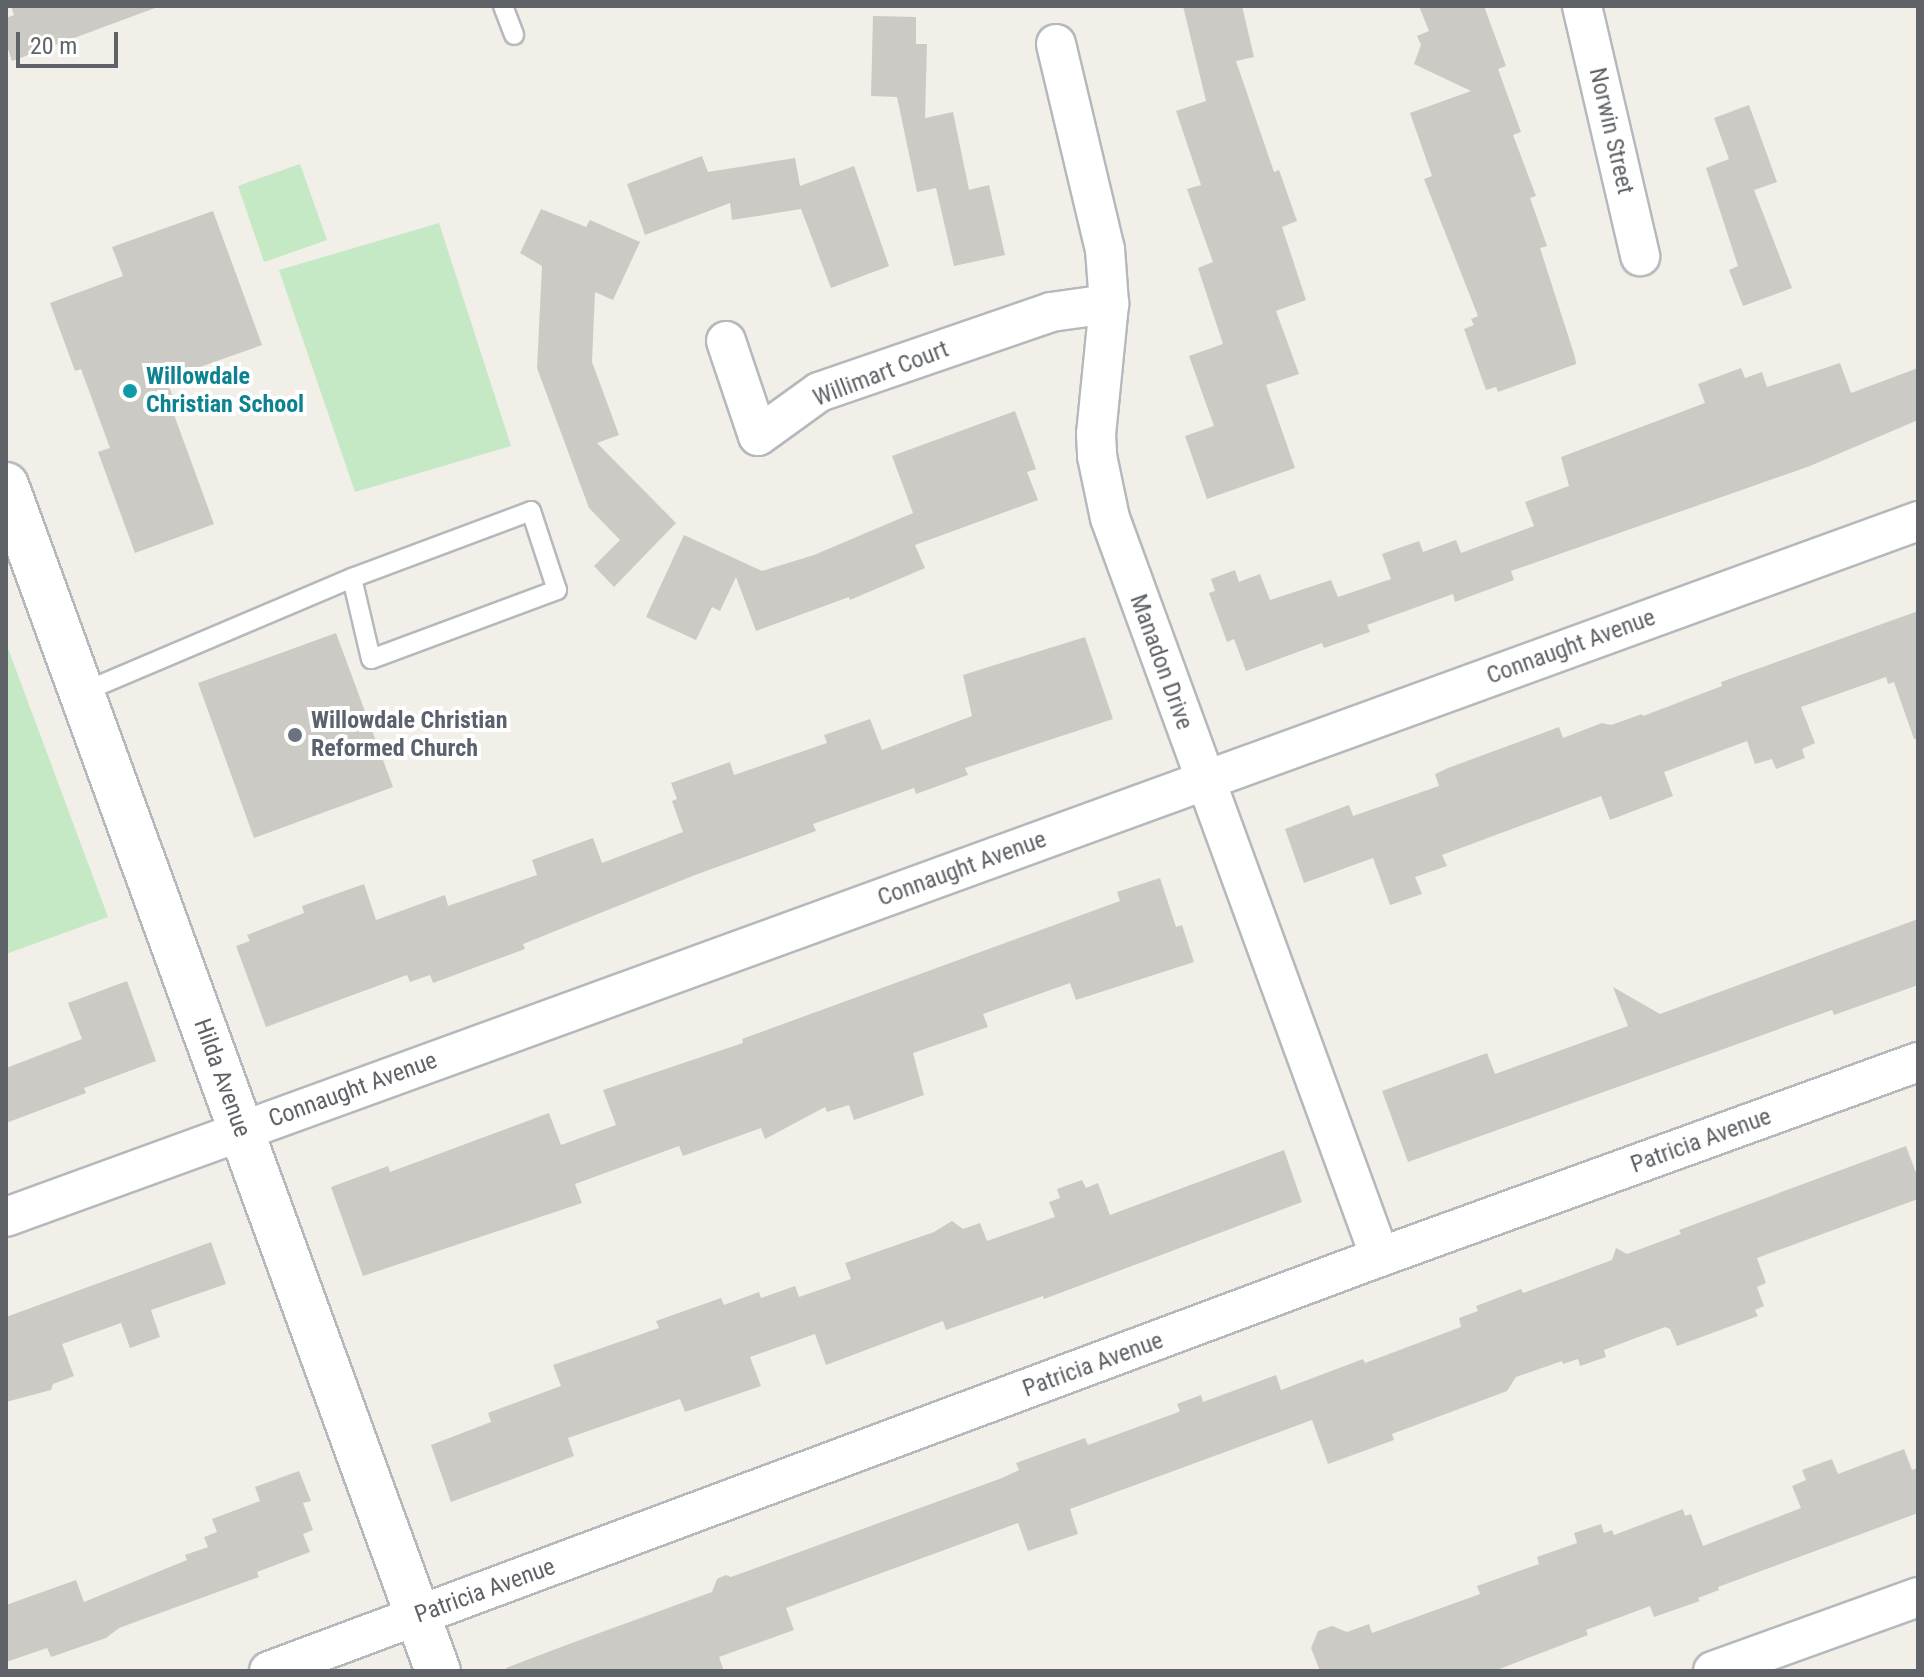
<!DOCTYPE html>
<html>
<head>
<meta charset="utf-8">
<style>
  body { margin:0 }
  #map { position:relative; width:1924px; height:1677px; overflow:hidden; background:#f1efe8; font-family:"Roboto Condensed",sans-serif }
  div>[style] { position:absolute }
  .green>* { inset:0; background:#c5e8c5 }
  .building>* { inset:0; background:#cccac5 }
  .roads { filter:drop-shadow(2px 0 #b5b8bc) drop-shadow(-2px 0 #b5b8bc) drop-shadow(0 2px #b5b8bc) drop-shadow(0 -2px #b5b8bc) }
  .service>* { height:18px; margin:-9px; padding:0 9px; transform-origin:9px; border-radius:9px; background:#fff }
  .minor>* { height:38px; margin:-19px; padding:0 19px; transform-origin:19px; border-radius:19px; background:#fff }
  .tertiary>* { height:44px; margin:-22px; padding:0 22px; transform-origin:22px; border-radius:22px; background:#fff }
  .dots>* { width:22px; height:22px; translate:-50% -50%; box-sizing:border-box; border:4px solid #fff; border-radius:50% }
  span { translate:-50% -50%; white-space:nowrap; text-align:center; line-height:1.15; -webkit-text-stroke:8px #fff; paint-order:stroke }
  .street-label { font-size:24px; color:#5f6368 }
  .culture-label { font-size:24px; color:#0d838f; font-weight:700 }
  .left { translate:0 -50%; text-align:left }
  .worship-label { font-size:24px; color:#5b616d; font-weight:700 }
  .frame { position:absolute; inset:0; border:8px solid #5f6368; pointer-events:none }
  .scale { position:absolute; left:16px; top:32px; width:102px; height:36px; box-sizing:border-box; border:4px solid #5f6368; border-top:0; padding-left:10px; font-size:24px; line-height:28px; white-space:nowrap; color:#5f6368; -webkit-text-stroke:6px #fff; paint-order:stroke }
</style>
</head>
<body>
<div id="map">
  <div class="green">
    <div style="clip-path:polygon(300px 164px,327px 240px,264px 262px,238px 186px)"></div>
    <div style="clip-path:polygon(439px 223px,511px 446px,355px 492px,279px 270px)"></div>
    <div style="clip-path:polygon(6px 643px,108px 917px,6px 954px)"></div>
  </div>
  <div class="building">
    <div style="clip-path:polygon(11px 6px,155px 6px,155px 8px,12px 61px,6px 43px,6px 18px,14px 15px)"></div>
    <div style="clip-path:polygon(1183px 6px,1242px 6px,1254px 57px,1236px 61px,1274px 172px,1279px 170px,1297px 221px,1282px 227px,1306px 300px,1276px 311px,1299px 374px,1266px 385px,1295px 468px,1207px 499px,1185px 436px,1214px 426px,1189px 356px,1223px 344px,1198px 268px,1213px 262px,1187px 189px,1201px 185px,1176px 111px,1206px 101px)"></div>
    <div style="clip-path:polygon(1419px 6px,1484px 6px,1506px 66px,1498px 69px,1521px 132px,1513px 135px,1536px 196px,1530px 198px,1547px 246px,1540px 248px,1575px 357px,1576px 364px,1498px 392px,1496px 387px,1486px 390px,1464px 329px,1474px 325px,1471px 319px,1478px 316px,1424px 179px,1432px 176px,1410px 113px,1471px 91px,1414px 64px,1421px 45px,1417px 36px,1429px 31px)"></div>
    <div style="clip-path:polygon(873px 16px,916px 17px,916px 44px,927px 44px,925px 118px,953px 112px,969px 190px,989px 185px,1005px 255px,954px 266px,936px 188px,917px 192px,897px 97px,871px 96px)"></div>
    <div style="clip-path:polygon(1749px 105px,1777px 182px,1754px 190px,1792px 288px,1743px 306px,1729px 270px,1738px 266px,1706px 168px,1729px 159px,1714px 118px)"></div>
    <div style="clip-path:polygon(702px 156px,708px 172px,795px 158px,800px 186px,854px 166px,889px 266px,831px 288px,801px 209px,732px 220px,730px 203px,645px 235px,627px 184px)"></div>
    <div style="clip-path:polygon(541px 209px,586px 227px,590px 220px,640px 242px,613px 300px,595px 292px,592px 362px,619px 435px,597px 443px,676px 523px,614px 587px,594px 566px,620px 540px,589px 508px,537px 368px,542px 266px,520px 253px)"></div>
    <div style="clip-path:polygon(213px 211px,262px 345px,166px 379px,178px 410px,173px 412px,214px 524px,135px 553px,98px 452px,110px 448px,81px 369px,75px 371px,50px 303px,123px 276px,112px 247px)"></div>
    <div style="clip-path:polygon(1840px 363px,1851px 393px,1918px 368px,1918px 420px,1810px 466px,1511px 571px,1514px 580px,1455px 602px,1453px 594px,1367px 625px,1370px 632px,1324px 648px,1322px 643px,1246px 671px,1234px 639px,1227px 642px,1209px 593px,1215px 591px,1211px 579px,1235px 570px,1239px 582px,1260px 574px,1270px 600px,1331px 580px,1338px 597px,1391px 579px,1382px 554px,1419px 541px,1423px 552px,1456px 540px,1461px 553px,1534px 526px,1525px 502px,1569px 486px,1561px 457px,1705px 403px,1698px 384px,1741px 368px,1745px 378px,1762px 372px,1767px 387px)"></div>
    <div style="clip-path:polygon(1015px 411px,1036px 469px,1027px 472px,1038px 500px,915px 545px,925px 568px,850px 600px,849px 597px,756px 631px,736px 577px,720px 611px,712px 607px,696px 640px,646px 617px,684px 535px,762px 571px,814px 555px,913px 513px,892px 456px)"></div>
    <div style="clip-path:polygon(1918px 611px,1918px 739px,1914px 739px,1894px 682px,1888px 684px,1886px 677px,1801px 707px,1815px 743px,1802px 749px,1805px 758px,1776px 769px,1772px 759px,1755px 764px,1747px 741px,1664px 772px,1673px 796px,1610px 820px,1601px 796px,1442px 855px,1447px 866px,1415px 877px,1422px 894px,1390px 905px,1373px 858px,1304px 883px,1285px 829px,1349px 805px,1353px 816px,1439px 786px,1435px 774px,1448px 768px,1559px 727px,1563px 738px,1602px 723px,1611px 725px,1642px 714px,1643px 716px,1722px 686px,1721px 682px)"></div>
    <div style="clip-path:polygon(336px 633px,393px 787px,254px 838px,198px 683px)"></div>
    <div style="clip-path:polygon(1085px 637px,1113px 719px,965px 768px,968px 775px,916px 794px,914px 788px,813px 824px,816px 831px,695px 875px,523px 944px,525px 949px,433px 983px,430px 975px,410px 982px,407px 975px,266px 1027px,236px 946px,250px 941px,247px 935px,304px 913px,302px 906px,364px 884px,376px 920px,445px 895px,448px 906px,537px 875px,532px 860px,593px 838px,602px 863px,683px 832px,672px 801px,677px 799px,671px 783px,730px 762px,734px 775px,827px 743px,824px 735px,870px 719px,882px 750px,972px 716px,963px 675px)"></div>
    <div style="clip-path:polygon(1160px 878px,1176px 927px,1182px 925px,1194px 962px,1076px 1000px,1070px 983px,983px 1014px,988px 1027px,913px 1053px,924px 1095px,854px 1120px,849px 1105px,827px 1112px,825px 1107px,765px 1139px,761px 1128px,683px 1156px,679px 1146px,575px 1184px,582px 1203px,363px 1276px,331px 1187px,388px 1166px,390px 1172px,549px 1113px,561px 1145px,616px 1125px,603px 1090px,743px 1043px,742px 1039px,1120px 901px,1117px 892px)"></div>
    <div style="clip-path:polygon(1918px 919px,1918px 985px,1834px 1015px,1832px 1010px,1408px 1162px,1382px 1091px,1487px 1053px,1495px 1074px,1628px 1026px,1613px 987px,1660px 1014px)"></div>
    <div style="clip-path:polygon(127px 981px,156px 1061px,84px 1088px,86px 1093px,6px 1123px,6px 1068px,82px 1039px,68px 1003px)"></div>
    <div style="clip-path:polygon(1906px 1146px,1918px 1178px,1918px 1199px,1757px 1258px,1766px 1283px,1757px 1287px,1764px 1306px,1755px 1310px,1758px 1316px,1677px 1346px,1670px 1329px,1665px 1327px,1604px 1350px,1606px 1357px,1580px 1366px,1578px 1359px,1563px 1364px,1562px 1361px,1516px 1377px,1507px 1391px,1392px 1434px,1394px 1440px,1328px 1464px,1312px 1420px,1070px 1509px,1078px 1534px,1028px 1551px,1018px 1523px,786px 1608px,794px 1630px,719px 1657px,724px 1671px,507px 1671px,506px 1668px,569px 1644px,712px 1592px,717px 1579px,726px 1575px,731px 1577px,1002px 1478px,1019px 1470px,1016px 1463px,1085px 1438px,1088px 1445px,1176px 1413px,1180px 1411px,1177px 1404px,1201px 1395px,1203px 1402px,1276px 1375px,1281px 1390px,1363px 1359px,1365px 1363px,1461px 1327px,1459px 1318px,1478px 1311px,1476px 1306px,1521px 1289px,1523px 1293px,1612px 1260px,1616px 1248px,1627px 1254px,1681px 1234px,1679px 1230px)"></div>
    <div style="clip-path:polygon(1284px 1150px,1302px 1202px,1044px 1299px,1043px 1296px,946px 1330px,943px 1321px,826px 1365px,815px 1334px,750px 1357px,761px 1386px,685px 1412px,680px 1399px,568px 1438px,574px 1456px,451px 1502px,431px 1445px,491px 1422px,488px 1413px,561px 1386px,553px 1365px,659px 1328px,656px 1321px,721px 1298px,724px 1305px,759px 1292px,761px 1298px,795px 1286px,799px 1297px,851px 1279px,845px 1263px,934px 1232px,952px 1221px,963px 1229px,980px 1223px,987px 1241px,1055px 1217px,1049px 1202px,1060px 1198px,1057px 1189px,1082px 1180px,1086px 1188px,1098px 1183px,1110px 1215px)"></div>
    <div style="clip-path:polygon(211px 1242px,226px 1284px,151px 1310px,160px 1337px,130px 1348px,121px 1323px,62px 1344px,74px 1376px,53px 1384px,51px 1390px,6px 1402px,6px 1317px)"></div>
    <div style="clip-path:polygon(1904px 1449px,1912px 1470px,1918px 1468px,1918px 1513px,1718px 1587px,1719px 1590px,1698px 1598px,1700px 1601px,1654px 1617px,1650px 1606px,1586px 1630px,1588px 1635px,1494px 1671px,1320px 1671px,1311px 1648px,1318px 1631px,1332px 1626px,1347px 1632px,1369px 1624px,1372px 1633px,1480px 1594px,1477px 1586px,1539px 1564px,1537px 1557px,1577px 1543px,1574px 1533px,1601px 1524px,1604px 1533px,1612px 1530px,1614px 1535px,1683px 1509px,1685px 1516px,1691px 1514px,1703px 1546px,1801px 1508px,1792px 1486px,1806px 1480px,1802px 1470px,1832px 1459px,1838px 1474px)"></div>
    <div style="clip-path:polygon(299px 1471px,311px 1501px,303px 1503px,313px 1530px,303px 1534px,310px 1552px,257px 1572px,259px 1577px,119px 1628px,106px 1638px,51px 1657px,47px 1648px,6px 1662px,6px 1605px,76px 1580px,84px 1602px,187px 1560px,185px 1555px,208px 1547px,204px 1537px,217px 1532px,212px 1519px,260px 1501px,255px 1487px)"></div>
  </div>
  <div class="roads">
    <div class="service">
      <div style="left:503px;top:6px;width:31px;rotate:69deg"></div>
      <div style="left:81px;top:693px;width:294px;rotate:-23deg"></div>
      <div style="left:352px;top:578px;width:191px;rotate:-20.5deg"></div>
      <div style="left:531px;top:511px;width:83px;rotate:71.8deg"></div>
      <div style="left:557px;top:590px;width:198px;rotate:159.6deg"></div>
      <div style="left:371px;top:659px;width:83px;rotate:-103.2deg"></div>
    </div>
    <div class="minor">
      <div style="left:1582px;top:6px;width:257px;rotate:76.9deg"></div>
      <div style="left:1056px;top:44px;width:211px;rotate:76.6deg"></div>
      <div style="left:1105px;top:249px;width:55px;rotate:85.8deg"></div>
      <div style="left:1109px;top:304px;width:131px;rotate:95.7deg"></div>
      <div style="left:1096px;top:434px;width:22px;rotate:87deg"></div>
      <div style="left:1097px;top:456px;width:63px;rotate:78.2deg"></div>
      <div style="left:1110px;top:518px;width:787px;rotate:69.93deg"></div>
      <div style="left:726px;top:341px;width:100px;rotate:71.4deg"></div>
      <div style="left:758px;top:436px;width:75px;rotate:-35.8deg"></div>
      <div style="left:819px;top:392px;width:245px;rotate:-19deg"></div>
      <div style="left:1051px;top:312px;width:59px;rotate:-7.9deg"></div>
      <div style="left:6px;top:1217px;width:2035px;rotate:-20deg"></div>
      <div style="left:269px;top:1671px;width:1186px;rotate:-20.44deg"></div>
      <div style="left:1380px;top:1257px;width:572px;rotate:-19.92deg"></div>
      <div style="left:1713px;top:1671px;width:218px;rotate:-19.8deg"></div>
    </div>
    <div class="tertiary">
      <div style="left:6px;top:485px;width:1262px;rotate:69.99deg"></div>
    </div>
  </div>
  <div class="dots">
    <div style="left:130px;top:391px;background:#0f9aa8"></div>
    <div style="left:295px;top:735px;background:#6b7280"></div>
  </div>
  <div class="street-label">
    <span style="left:1611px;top:131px;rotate:77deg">Norwin Street</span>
    <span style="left:881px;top:374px;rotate:-21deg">Willimart Court</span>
    <span style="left:1571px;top:647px;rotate:-20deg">Connaught Avenue</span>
    <span style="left:1161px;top:662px;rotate:70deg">Manadon Drive</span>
    <span style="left:962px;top:869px;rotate:-20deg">Connaught Avenue</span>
    <span style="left:222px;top:1078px;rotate:70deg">Hilda Avenue</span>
    <span style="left:353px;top:1090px;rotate:-20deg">Connaught Avenue</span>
    <span style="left:1701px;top:1141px;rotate:-20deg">Patricia Avenue</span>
    <span style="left:1093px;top:1365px;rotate:-20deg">Patricia Avenue</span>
    <span style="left:485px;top:1591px;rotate:-20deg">Patricia Avenue</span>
  </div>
  <div class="culture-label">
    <span class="left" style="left:146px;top:391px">Willowdale<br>Christian School</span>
  </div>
  <div class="worship-label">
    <span class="left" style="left:311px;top:735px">Willowdale Christian<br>Reformed Church</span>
  </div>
  <div class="frame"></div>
  <div class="scale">20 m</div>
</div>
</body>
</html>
